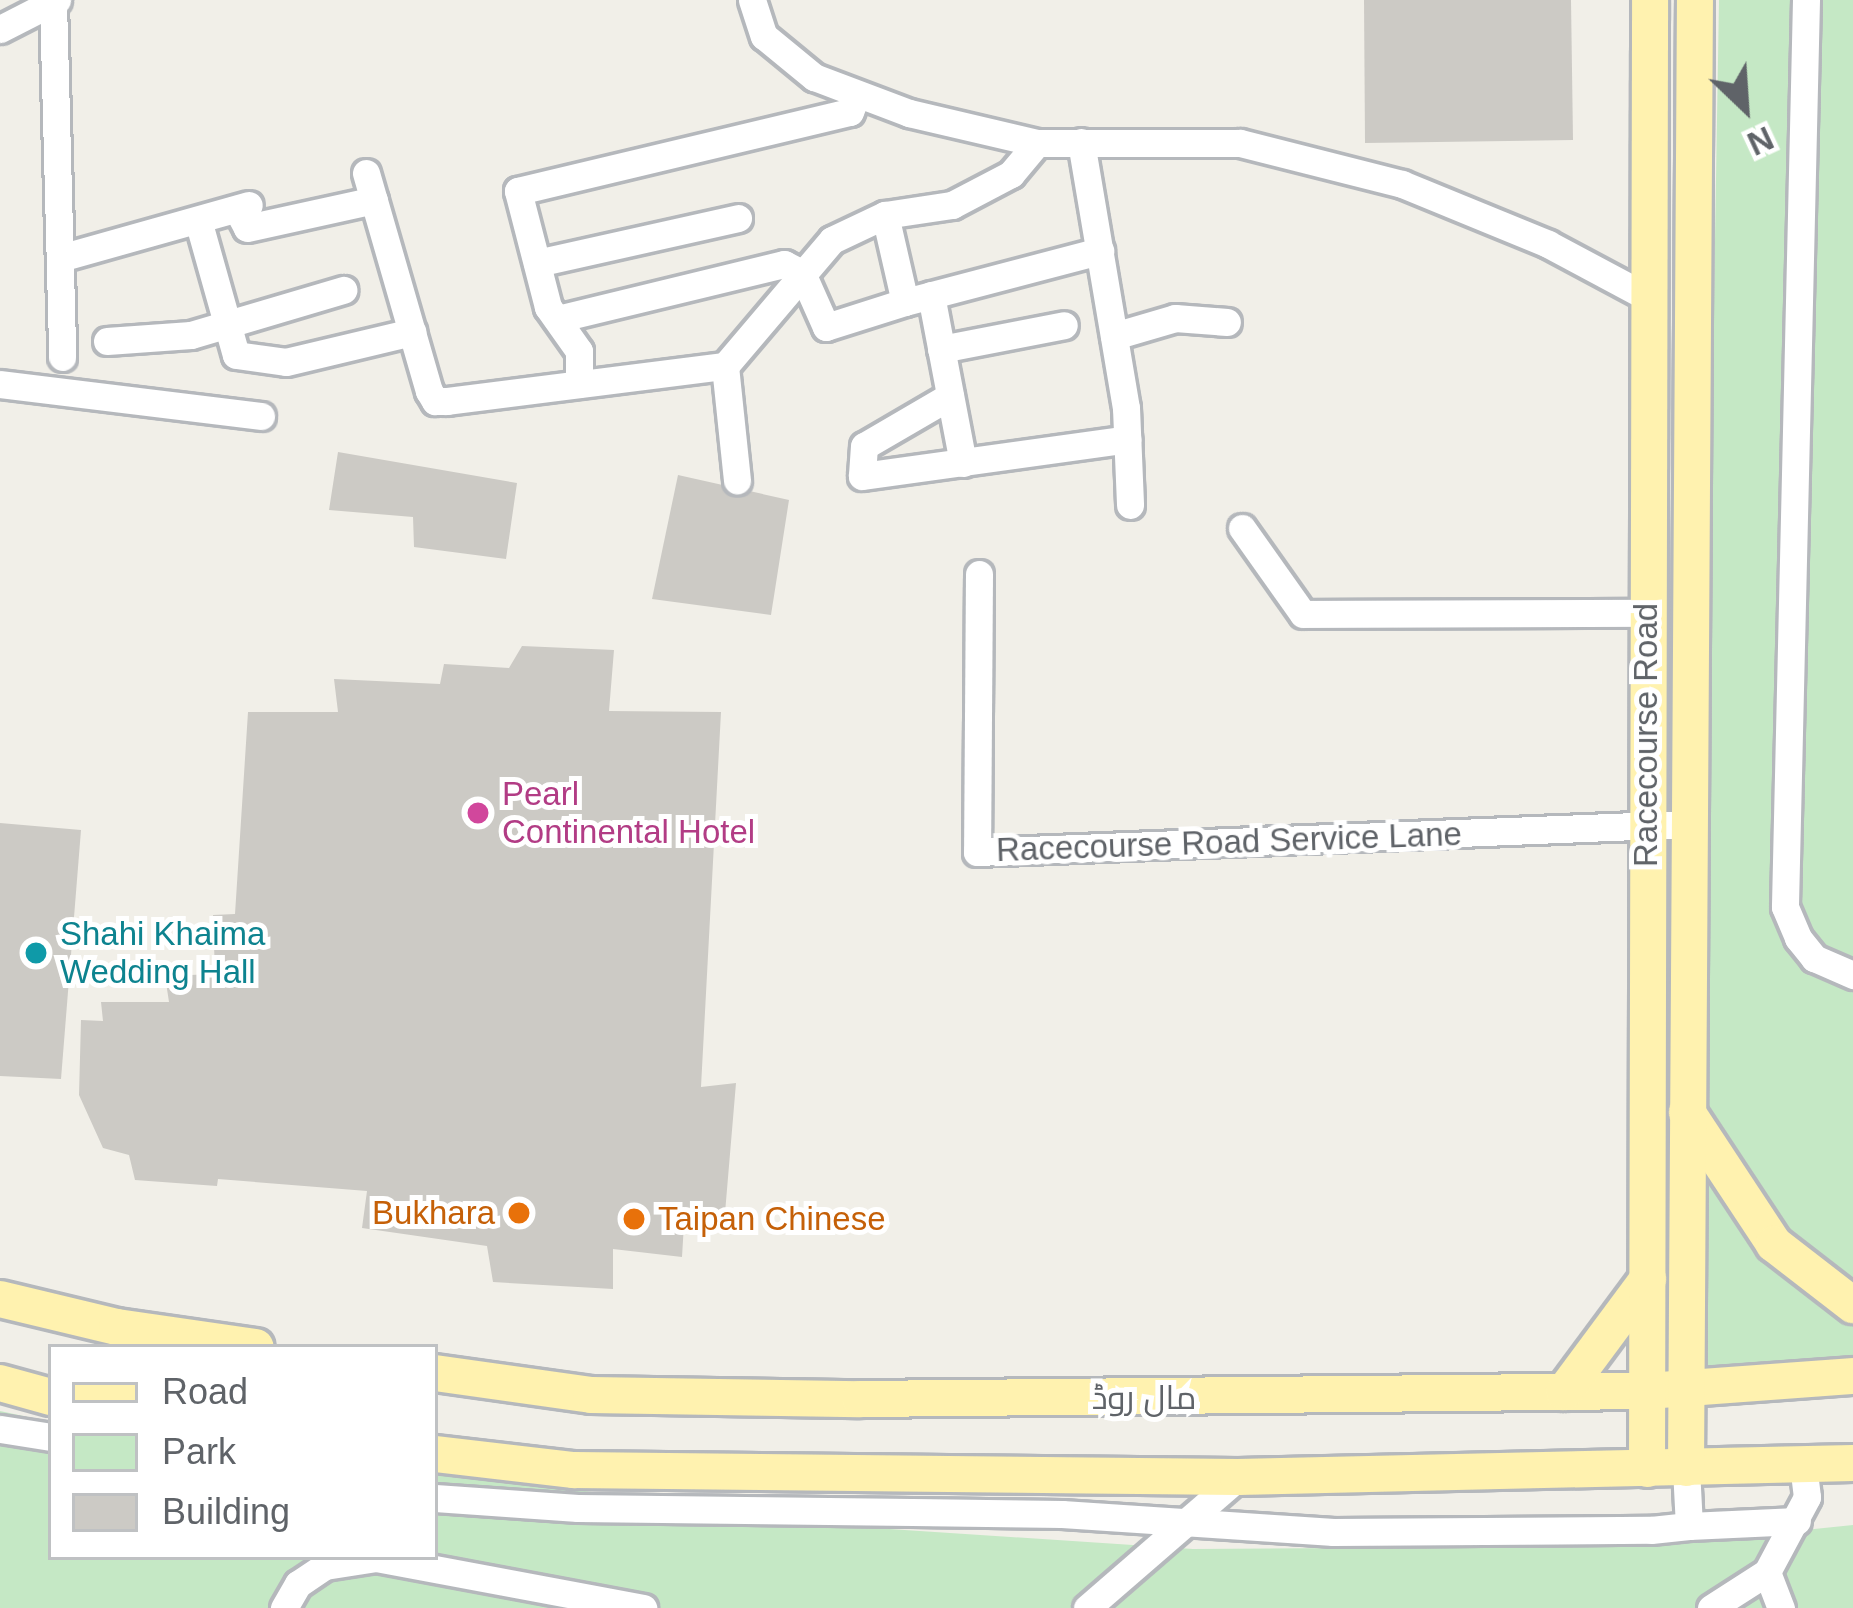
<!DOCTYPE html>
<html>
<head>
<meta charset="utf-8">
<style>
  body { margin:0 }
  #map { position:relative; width:1853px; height:1608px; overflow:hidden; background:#f1efe8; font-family:Helvetica,Cairo,sans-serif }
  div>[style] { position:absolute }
  .green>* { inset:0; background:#c5e8c5 }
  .building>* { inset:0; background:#cccac5 }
  .roads { filter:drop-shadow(3px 0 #b5b8bc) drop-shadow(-3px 0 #b5b8bc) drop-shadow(0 3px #b5b8bc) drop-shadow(0 -3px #b5b8bc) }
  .minor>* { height:27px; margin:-13.5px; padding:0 13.5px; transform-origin:13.5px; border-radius:13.5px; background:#fff }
  .major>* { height:36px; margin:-18px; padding:0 18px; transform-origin:18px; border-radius:18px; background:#fff2af }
  .dots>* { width:33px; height:33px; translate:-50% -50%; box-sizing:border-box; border:6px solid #fff; border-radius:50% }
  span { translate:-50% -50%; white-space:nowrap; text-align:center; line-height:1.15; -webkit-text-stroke:10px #fff; paint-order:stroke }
  .street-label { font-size:33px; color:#5f6368 }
  .hotel-label { font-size:33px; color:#b23c85 }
  .left { translate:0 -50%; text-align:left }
  .culture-label { font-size:33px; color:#0d838f }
  .food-label { font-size:33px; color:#c56008 }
  .right { translate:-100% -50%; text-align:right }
  .legend { position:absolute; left:48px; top:1344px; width:390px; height:216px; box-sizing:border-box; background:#fff; border:3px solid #bfc1c3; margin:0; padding:15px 21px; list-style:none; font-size:36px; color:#5f6368 }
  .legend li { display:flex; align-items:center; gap:24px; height:60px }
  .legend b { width:60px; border:3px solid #bfc1c3 }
  .north { position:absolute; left:1685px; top:48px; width:120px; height:120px; -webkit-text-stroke:9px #fff; paint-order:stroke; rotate:155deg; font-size:33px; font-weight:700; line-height:48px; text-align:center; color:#5f6368 }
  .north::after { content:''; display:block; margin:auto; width:42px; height:54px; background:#5f6368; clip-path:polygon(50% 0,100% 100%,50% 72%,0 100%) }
</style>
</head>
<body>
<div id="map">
  <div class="green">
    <div style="clip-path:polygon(1719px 0,1853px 0,1853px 1368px,1696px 1377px)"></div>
    <div style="clip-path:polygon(0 1411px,51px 1422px,51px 1557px,435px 1557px,435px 1470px,829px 1525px,1193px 1549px,1651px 1546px,1853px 1525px,1853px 1608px,0 1608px)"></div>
  </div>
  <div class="building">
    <div style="clip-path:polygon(1364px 0,1571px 0,1573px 140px,1365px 143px)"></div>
    <div style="clip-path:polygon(338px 452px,517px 483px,506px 559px,414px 547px,413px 517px,329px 510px)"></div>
    <div style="clip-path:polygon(678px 475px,789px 500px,771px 615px,652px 599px)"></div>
    <div style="clip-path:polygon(522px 646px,614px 650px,609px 711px,721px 712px,701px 1087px,736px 1083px,725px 1213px,685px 1207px,682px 1257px,613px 1249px,613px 1289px,493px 1282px,487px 1246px,362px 1228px,367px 1191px,218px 1179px,217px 1186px,135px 1180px,129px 1155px,103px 1148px,79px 1095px,81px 1020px,103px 1021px,101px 1002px,169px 1002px,165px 976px,215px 974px,213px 915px,235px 914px,248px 712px,338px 712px,334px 679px,440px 684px,444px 664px,509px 668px)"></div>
    <div style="clip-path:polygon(0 823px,81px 830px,61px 1079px,0 1076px)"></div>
  </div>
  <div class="roads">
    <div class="minor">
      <div style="left:752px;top:0;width:38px;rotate:72deg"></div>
      <div style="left:764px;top:36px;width:65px;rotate:39.4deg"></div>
      <div style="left:814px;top:77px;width:102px;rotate:20.8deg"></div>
      <div style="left:909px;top:113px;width:131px;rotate:13.2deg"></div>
      <div style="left:1037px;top:143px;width:203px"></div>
      <div style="left:1240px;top:143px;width:167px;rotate:14.2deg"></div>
      <div style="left:1402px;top:184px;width:158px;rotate:22.3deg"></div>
      <div style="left:1548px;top:244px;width:117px;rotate:28.1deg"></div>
      <div style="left:1806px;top:0;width:907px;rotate:91.33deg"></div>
      <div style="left:1785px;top:907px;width:34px;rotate:67deg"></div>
      <div style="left:1798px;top:938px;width:26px;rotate:51deg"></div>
      <div style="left:1814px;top:958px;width:43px;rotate:23.6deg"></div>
      <div style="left:53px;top:2px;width:355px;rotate:88.5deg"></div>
      <div style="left:0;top:29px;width:64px;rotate:-27deg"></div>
      <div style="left:1081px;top:142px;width:270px;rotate:80.4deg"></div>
      <div style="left:1126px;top:408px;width:97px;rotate:87.6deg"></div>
      <div style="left:366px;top:173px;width:227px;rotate:73.9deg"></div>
      <div style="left:429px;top:391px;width:12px;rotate:59deg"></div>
      <div style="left:435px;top:401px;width:12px"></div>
      <div style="left:447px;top:401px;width:280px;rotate:-7.2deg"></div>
      <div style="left:725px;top:366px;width:165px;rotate:-49.7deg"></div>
      <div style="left:832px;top:240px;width:59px;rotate:-25.3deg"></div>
      <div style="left:885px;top:215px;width:68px;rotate:-8.5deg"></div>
      <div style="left:952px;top:205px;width:67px;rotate:-27.7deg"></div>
      <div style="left:1011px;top:174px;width:40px;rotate:-50deg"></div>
      <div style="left:237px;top:209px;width:21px;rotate:62deg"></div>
      <div style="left:247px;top:228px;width:130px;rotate:-12.4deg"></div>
      <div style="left:885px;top:215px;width:89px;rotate:77.1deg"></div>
      <div style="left:905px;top:302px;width:202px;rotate:-14.7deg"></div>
      <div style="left:198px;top:220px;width:140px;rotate:74.3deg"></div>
      <div style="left:236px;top:355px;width:50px;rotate:8deg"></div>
      <div style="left:286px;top:362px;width:130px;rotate:-13.4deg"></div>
      <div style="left:60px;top:258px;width:196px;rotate:-15.7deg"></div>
      <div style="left:537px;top:263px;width:206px;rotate:-12.6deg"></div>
      <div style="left:931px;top:295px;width:171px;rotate:79.2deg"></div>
      <div style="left:557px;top:319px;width:234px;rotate:-13.6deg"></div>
      <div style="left:784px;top:264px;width:20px;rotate:27deg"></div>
      <div style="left:802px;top:273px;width:59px;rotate:66deg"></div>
      <div style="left:826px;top:327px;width:83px;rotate:-17.6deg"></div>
      <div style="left:1114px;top:336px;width:64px;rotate:-16.4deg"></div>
      <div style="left:1175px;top:318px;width:52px;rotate:4.4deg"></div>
      <div style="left:107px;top:341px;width:84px;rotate:-4.1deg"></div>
      <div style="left:191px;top:335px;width:159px;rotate:-16.5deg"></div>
      <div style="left:941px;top:349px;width:125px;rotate:-11deg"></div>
      <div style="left:725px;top:366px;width:115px;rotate:84deg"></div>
      <div style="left:0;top:384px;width:263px;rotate:7deg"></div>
      <div style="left:579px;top:384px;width:33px;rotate:-90deg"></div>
      <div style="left:579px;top:351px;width:54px;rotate:-125.2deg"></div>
      <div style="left:548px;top:307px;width:120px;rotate:-104.5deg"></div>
      <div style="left:518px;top:191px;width:341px;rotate:-13.4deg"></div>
      <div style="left:850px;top:112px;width:19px;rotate:-69deg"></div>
      <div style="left:950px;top:396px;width:99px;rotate:149.8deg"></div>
      <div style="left:864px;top:446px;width:30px;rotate:94deg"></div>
      <div style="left:862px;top:476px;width:268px;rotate:-7.9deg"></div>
      <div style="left:1242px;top:528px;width:105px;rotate:54.7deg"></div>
      <div style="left:1303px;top:614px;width:343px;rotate:-0.2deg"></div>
      <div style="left:979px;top:574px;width:278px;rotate:90.4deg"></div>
      <div style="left:977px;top:852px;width:711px;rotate:-2.26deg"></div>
      <div style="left:0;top:1429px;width:52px;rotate:8.9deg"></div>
      <div style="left:435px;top:1498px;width:143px;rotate:4deg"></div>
      <div style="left:578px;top:1508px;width:484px;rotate:0.7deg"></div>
      <div style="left:1062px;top:1514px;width:272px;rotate:3.8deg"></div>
      <div style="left:1333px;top:1532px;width:318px;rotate:-0.4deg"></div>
      <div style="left:1651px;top:1530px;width:38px;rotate:-6deg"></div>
      <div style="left:1689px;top:1526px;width:58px;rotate:-93deg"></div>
      <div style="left:1689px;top:1526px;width:108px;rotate:-2.7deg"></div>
      <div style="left:1767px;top:1572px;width:39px;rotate:69deg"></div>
      <div style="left:284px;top:1608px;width:28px;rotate:-60deg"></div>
      <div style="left:298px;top:1584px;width:32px;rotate:-34deg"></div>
      <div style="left:325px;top:1566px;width:52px;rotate:-8.9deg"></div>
      <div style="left:376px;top:1558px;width:272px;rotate:10.6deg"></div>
      <div style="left:1087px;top:1608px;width:200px;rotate:-40.9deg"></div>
      <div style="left:1711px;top:1608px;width:67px;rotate:-32.7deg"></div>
      <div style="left:1767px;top:1572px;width:85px;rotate:-61.9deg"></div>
      <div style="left:1807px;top:1497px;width:32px;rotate:-97deg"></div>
    </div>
    <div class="major">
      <div style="left:1687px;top:1112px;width:158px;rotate:56.6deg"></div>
      <div style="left:1774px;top:1244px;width:100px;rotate:37.7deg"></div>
      <div style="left:0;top:1299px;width:120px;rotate:13.5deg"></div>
      <div style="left:117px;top:1327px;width:140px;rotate:8.2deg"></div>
      <div style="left:435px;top:1373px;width:158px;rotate:8deg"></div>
      <div style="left:591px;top:1395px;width:269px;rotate:0.9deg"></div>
      <div style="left:860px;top:1399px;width:788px;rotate:-0.58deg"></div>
      <div style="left:1648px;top:1391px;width:206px;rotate:-4.2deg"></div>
      <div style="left:0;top:1383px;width:53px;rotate:15.4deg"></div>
      <div style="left:1564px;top:1392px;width:141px;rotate:-53.4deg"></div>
      <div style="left:435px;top:1454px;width:139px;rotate:6.6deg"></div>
      <div style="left:573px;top:1470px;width:665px;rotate:0.6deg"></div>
      <div style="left:1238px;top:1477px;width:615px;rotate:-1.3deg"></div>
      <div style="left:1686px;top:1468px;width:1468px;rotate:-89.65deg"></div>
      <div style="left:1647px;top:1469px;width:1469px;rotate:-89.88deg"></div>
    </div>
  </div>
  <div class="dots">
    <div style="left:478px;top:813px;background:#d1479c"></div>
    <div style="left:36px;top:953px;background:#0f9aa8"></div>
    <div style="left:519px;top:1213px;background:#e8710a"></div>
    <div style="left:634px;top:1219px;background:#e8710a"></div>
  </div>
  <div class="street-label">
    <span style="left:1646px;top:735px;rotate:-90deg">Racecourse Road</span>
    <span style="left:1229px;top:842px;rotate:-2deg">Racecourse Road Service Lane</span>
    <span style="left:1144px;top:1398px">مال روڈ</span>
  </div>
  <div class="hotel-label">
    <span class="left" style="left:502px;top:813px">Pearl<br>Continental Hotel</span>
  </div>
  <div class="culture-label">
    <span class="left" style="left:60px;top:953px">Shahi Khaima<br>Wedding Hall</span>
  </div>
  <div class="food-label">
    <span class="right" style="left:495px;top:1213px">Bukhara</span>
    <span class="left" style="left:658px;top:1219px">Taipan Chinese</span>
  </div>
  <ul class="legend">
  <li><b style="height:15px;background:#fff2af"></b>Road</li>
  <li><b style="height:33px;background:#c5e8c5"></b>Park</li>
  <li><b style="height:33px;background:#cccac5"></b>Building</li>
  </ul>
  <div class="north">N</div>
</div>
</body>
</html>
